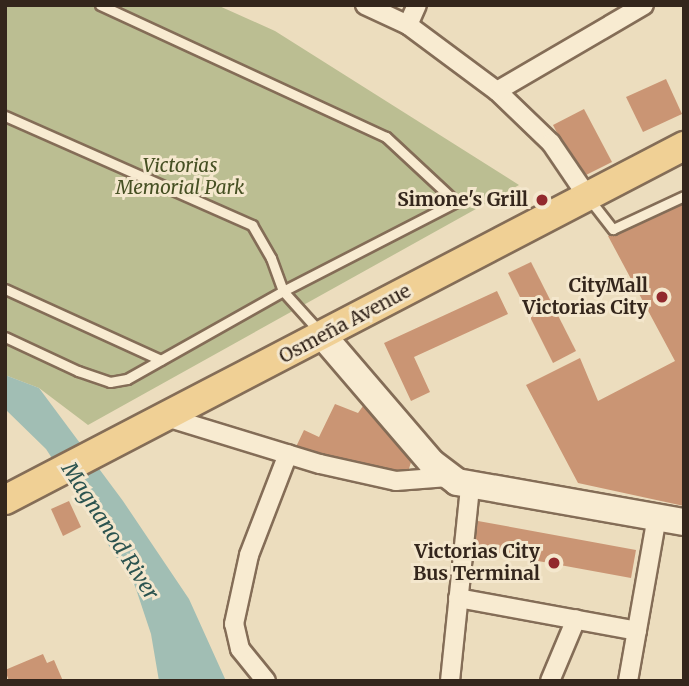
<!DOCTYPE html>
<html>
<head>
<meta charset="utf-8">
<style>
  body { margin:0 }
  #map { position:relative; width:689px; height:686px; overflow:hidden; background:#ecddbe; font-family:Merriweather,serif }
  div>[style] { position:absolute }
  .cemetery>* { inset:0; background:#bbbe92 }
  .water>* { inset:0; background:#a1beb4 }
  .building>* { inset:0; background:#ca9574 }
  .roads { filter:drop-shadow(2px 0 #846d57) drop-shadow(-2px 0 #846d57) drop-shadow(0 2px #846d57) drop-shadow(0 -2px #846d57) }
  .lane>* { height:9px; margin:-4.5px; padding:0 4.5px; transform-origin:4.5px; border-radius:4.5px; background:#f8ebd1 }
  .street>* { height:18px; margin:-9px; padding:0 9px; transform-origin:9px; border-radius:9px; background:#f8ebd1 }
  .secondary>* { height:26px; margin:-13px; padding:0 13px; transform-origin:13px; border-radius:13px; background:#f8ebd1 }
  .primary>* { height:28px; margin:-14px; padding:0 14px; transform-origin:14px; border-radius:14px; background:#f0d095 }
  .dots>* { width:19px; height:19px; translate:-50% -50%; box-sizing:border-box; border:4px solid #f4e7cd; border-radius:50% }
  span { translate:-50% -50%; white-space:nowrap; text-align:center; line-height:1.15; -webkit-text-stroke:6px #f4e7cd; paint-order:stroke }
  .park-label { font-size:19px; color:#465023; font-style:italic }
  .poi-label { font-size:19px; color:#34261c; font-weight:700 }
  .right { translate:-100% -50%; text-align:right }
  .street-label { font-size:19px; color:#34261c }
  .water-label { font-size:21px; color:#2b534f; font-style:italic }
  .frame { position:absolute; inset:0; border:7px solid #34261c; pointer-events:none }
</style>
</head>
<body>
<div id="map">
  <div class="cemetery">
    <div style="clip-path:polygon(5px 5px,217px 5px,275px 31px,519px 185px,88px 425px,39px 388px,5px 375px)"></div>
  </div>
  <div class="water">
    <div style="clip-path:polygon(5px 375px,39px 388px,123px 501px,189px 599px,226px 681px,159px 681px,151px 634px,135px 586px,46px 449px,5px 409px)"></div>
  </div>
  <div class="building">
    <div style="clip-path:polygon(666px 79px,682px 114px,643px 132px,626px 97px)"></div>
    <div style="clip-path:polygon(584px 109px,612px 162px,580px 178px,553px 125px)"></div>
    <div style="clip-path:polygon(684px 200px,684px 506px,578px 483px,526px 385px,580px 358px,598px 401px,675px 361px,608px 236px)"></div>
    <div style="clip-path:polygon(531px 262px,576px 351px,553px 363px,508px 273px)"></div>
    <div style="clip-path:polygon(497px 291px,508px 314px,414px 357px,430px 392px,411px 401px,384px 343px)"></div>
    <div style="clip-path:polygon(335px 404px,358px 413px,363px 406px,412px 459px,408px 472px,322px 459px,295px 449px,304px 430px,319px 437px)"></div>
    <div style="clip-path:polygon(69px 501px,81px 527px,63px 536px,51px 509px)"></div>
    <div style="clip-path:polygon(478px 521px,636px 550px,631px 578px,473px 549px)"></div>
    <div style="clip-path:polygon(43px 654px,47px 663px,54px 660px,63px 681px,9px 681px,5px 670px)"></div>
  </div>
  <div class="roads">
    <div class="lane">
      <div style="left:5px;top:116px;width:270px;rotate:23.8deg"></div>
      <div style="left:252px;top:225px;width:38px;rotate:60deg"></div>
      <div style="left:271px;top:258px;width:35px;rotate:70deg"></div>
      <div style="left:283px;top:291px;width:54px;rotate:48deg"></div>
      <div style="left:590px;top:200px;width:37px;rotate:52deg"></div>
      <div style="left:613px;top:229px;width:78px;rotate:-24.9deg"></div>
      <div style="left:5px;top:289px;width:171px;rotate:24.5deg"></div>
      <div style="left:5px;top:337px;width:81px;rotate:25deg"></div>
      <div style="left:78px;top:371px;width:34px;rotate:19deg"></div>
      <div style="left:110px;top:382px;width:17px;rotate:-10deg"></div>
      <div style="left:127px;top:379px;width:179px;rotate:-29.4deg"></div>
      <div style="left:283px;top:291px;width:195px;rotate:-27.2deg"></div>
      <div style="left:456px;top:202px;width:96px;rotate:-137.1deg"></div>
      <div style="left:386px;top:137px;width:315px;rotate:-155.2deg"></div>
    </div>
    <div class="street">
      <div style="left:365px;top:5px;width:47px;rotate:24.9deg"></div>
      <div style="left:408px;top:25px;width:111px;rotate:36.6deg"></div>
      <div style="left:497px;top:91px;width:75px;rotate:43.9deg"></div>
      <div style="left:551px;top:143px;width:64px;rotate:55.8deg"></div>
      <div style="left:408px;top:25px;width:22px;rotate:-66deg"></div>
      <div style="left:497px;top:91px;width:170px;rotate:-30.3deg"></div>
      <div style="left:166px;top:417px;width:161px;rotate:17deg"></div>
      <div style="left:320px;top:464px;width:78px;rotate:12.6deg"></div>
      <div style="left:396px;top:481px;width:52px;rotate:-4.4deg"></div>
      <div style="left:458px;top:598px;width:182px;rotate:10.4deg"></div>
      <div style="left:266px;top:681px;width:41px;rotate:-129.1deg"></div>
      <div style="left:240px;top:649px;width:26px;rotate:-103deg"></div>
      <div style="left:234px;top:624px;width:71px;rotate:-77.7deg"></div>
      <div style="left:249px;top:555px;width:108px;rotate:-68.9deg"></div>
      <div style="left:450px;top:681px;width:195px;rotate:-84.1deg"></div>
      <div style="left:550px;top:681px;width:67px;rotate:-67.2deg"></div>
      <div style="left:628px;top:681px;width:167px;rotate:-80deg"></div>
    </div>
    <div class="secondary">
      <div style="left:323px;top:336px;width:167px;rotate:49.4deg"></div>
      <div style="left:432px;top:463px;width:31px;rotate:37deg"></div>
      <div style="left:457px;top:482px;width:230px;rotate:10deg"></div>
    </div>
    <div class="primary">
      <div style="left:5px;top:500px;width:766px;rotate:-27.54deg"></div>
    </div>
  </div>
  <div class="dots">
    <div style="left:542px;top:200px;background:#92292d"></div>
    <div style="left:662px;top:297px;background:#92292d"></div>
    <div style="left:554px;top:563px;background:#92292d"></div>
  </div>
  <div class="park-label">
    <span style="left:180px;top:177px">Victorias<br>Memorial Park</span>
  </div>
  <div class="poi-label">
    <span class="right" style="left:528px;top:200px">Simone's Grill</span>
    <span class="right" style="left:648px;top:297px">CityMall<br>Victorias City</span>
    <span class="right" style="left:540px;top:563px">Victorias City<br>Bus Terminal</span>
  </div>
  <div class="street-label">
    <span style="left:345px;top:324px;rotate:-28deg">Osmeña Avenue</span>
  </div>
  <div class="water-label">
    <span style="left:110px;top:531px;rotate:57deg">Magnanod River</span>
  </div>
  <div class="frame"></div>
</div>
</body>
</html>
